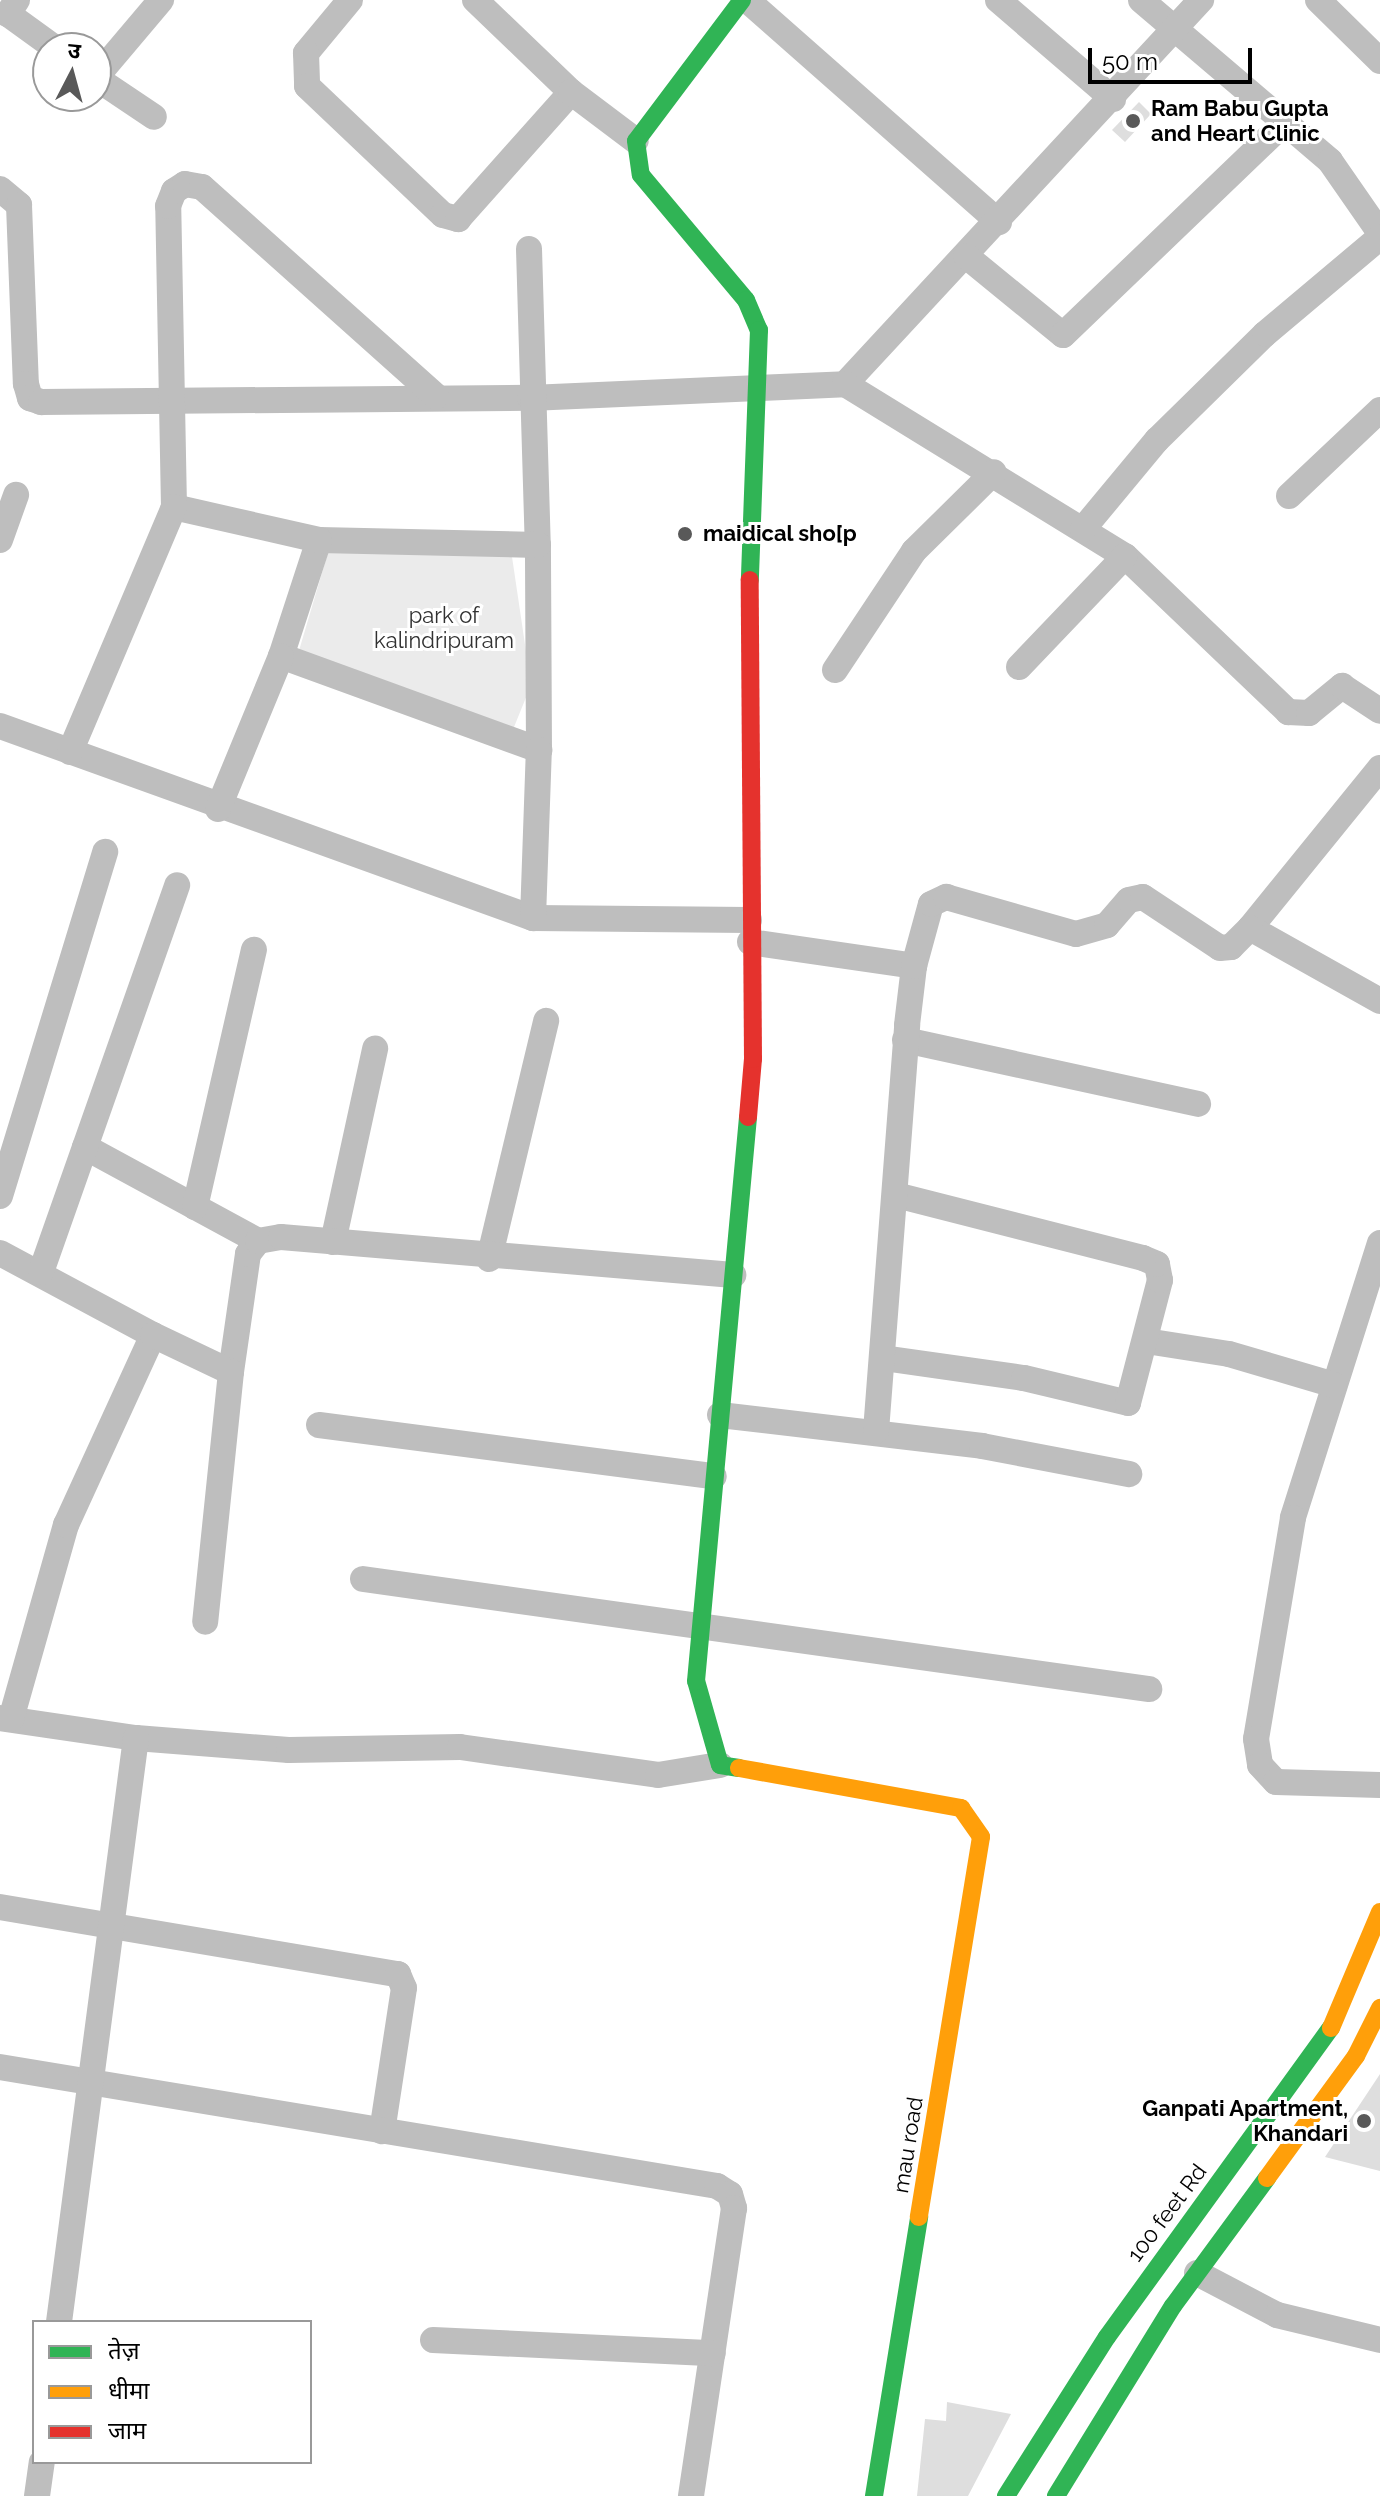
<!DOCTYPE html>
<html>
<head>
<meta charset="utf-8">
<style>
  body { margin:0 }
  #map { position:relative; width:1380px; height:2496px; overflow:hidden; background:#fff; font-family:Raleway,"Noto Sans Devanagari",sans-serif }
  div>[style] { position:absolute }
  .green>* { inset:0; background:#ebebeb }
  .building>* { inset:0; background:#dedede }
  .street>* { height:26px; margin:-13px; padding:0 13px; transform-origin:13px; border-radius:13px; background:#bebebe }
  .fast>* { height:18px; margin:-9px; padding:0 9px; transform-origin:9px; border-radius:9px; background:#30b455 }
  .slow>* { height:18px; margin:-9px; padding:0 9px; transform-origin:9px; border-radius:9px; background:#ff9f0a }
  .jam>* { height:18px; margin:-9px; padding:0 9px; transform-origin:9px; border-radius:9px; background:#e5322d }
  .dots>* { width:22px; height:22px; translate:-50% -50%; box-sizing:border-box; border:4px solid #fff; border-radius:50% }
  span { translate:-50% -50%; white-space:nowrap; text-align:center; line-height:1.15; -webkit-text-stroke:6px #fff; paint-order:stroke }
  .poi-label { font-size:22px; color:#000; font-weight:700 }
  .left { translate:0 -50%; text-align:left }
  .right { translate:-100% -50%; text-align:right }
  .park-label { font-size:22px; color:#313131 }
  .street-label { font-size:22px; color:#000 }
  .legend { position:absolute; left:32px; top:2320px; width:280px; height:144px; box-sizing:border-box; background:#fff; border:2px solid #999; margin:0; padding:10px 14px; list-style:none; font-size:24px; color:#000 }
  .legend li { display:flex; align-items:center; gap:16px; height:40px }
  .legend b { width:40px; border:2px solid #999 }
  .north { position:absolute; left:32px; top:32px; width:80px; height:80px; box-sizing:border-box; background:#fff; border:2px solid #999; border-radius:50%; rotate:6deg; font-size:22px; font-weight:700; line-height:32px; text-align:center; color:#000 }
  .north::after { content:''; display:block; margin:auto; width:28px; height:36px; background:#595959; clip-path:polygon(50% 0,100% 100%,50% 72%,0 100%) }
  .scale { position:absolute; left:1088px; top:48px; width:164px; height:36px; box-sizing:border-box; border:4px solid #000; border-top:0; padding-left:10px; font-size:24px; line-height:28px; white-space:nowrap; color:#000; -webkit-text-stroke:6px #fff; paint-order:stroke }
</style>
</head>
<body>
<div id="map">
  <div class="green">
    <div style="clip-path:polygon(329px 549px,511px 550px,531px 685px,510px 737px,298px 654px)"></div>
  </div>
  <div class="building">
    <div style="clip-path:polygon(1139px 102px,1151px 114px,1125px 142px,1112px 130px)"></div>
    <div style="clip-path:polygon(1380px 2074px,1380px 2171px,1325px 2157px)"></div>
    <div style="clip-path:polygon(947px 2402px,1011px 2414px,968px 2496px,917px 2496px,925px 2419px,946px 2421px)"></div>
  </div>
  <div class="street">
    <div style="left:17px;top:0;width:17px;rotate:123deg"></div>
    <div style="left:8px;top:14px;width:58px;rotate:35.9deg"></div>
    <div style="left:350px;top:0;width:69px;rotate:129.7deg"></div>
    <div style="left:306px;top:53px;width:33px;rotate:88deg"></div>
    <div style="left:307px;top:86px;width:187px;rotate:43.5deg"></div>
    <div style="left:443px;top:215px;width:16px;rotate:15deg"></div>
    <div style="left:458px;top:219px;width:170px;rotate:-48.3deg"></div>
    <div style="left:571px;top:92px;width:133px;rotate:-136.2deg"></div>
    <div style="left:747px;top:0;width:336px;rotate:41.4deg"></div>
    <div style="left:998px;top:0;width:152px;rotate:40.7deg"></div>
    <div style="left:1141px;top:0;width:248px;rotate:40.4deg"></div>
    <div style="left:1330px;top:161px;width:88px;rotate:55.2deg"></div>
    <div style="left:1318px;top:0;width:87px;rotate:44.5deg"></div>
    <div style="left:96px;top:77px;width:101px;rotate:-49.8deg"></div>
    <div style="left:99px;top:80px;width:66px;rotate:33.9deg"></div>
    <div style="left:571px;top:92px;width:81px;rotate:37deg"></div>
    <div style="left:0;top:189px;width:25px;rotate:40deg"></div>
    <div style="left:19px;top:205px;width:179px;rotate:87.8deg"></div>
    <div style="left:26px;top:384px;width:15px;rotate:74deg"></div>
    <div style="left:30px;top:398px;width:12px;rotate:20deg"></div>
    <div style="left:41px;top:402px;width:489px;rotate:-0.5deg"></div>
    <div style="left:530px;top:398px;width:315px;rotate:-2.5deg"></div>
    <div style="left:845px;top:384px;width:524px;rotate:-47.17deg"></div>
    <div style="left:529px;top:249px;width:296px;rotate:88.3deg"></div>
    <div style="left:966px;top:256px;width:125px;rotate:39.2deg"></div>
    <div style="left:1063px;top:335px;width:308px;rotate:-43.8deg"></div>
    <div style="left:845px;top:384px;width:329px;rotate:31.6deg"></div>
    <div style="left:1125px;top:556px;width:226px;rotate:43.7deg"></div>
    <div style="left:1288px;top:712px;width:21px;rotate:3deg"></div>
    <div style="left:1309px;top:713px;width:43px;rotate:-39.3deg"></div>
    <div style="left:1342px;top:686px;width:45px;rotate:33.3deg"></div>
    <div style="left:1289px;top:496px;width:125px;rotate:-43.4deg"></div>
    <div style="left:1083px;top:529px;width:116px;rotate:-50.3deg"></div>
    <div style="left:1157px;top:440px;width:151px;rotate:-44.5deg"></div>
    <div style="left:1265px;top:334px;width:150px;rotate:-40.1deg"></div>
    <div style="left:0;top:540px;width:48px;rotate:-70.4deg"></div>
    <div style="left:319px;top:540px;width:122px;rotate:108.1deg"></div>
    <div style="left:281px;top:656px;width:275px;rotate:20deg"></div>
    <div style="left:539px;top:750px;width:205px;rotate:-90.3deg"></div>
    <div style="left:538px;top:545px;width:219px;rotate:-178.7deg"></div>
    <div style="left:319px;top:540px;width:149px;rotate:-167.2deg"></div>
    <div style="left:174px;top:507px;width:301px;rotate:-91.1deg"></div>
    <div style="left:168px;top:206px;width:16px;rotate:-68deg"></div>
    <div style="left:174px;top:191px;width:13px;rotate:-32deg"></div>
    <div style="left:185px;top:184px;width:17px;rotate:10deg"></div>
    <div style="left:202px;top:187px;width:314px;rotate:41.8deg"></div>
    <div style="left:1019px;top:667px;width:153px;rotate:-46.3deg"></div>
    <div style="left:835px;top:670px;width:143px;rotate:-56.4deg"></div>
    <div style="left:914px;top:551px;width:112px;rotate:-44.6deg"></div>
    <div style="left:0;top:726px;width:567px;rotate:19.81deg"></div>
    <div style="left:533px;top:918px;width:216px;rotate:0.5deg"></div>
    <div style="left:70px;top:752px;width:266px;rotate:-67deg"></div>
    <div style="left:1380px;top:768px;width:206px;rotate:129.1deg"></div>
    <div style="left:1250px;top:928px;width:149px;rotate:29.3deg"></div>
    <div style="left:218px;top:809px;width:165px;rotate:-67.6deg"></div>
    <div style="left:533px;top:918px;width:168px;rotate:-88deg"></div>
    <div style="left:750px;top:942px;width:166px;rotate:8.3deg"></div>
    <div style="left:905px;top:1040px;width:300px;rotate:12.3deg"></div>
    <div style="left:85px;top:1147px;width:197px;rotate:28.5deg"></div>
    <div style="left:0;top:1196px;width:360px;rotate:-73deg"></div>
    <div style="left:195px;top:1207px;width:264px;rotate:-77.1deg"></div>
    <div style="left:333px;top:1242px;width:198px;rotate:-77.7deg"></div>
    <div style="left:1380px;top:1243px;width:288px;rotate:107.6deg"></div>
    <div style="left:1293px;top:1518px;width:224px;rotate:99.5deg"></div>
    <div style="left:1256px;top:1739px;width:26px;rotate:81deg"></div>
    <div style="left:1260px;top:1765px;width:23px;rotate:47deg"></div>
    <div style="left:1276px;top:1782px;width:104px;rotate:1.7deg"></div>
    <div style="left:0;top:1253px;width:174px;rotate:28.2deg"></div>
    <div style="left:489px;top:1259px;width:245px;rotate:-76.5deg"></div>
    <div style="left:41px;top:1272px;width:410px;rotate:-70.6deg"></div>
    <div style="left:1146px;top:1341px;width:84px;rotate:8.9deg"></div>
    <div style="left:1229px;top:1354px;width:109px;rotate:16.4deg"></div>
    <div style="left:883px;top:1358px;width:142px;rotate:8.1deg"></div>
    <div style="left:1024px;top:1378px;width:107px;rotate:13.5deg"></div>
    <div style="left:1128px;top:1403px;width:127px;rotate:-75.4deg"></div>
    <div style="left:1160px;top:1280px;width:16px;rotate:-101deg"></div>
    <div style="left:1157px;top:1264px;width:15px;rotate:-157deg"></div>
    <div style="left:1143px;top:1258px;width:256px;rotate:-165.7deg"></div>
    <div style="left:231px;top:1372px;width:119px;rotate:-81.8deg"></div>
    <div style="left:248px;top:1254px;width:16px;rotate:-52deg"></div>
    <div style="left:258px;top:1241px;width:23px;rotate:-10deg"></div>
    <div style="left:281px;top:1237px;width:454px;rotate:4.8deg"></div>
    <div style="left:720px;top:1415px;width:264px;rotate:6.7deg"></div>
    <div style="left:982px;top:1446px;width:150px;rotate:10.8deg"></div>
    <div style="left:319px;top:1425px;width:398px;rotate:7.4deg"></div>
    <div style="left:876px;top:1431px;width:407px;rotate:-85.6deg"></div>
    <div style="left:907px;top:1025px;width:59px;rotate:-83.2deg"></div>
    <div style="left:914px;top:966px;width:64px;rotate:-74.7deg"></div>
    <div style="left:931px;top:904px;width:17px;rotate:-25deg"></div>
    <div style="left:946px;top:897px;width:135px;rotate:15.9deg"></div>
    <div style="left:1076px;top:934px;width:32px;rotate:-16deg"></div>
    <div style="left:1107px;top:925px;width:33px;rotate:-49deg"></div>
    <div style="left:1129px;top:900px;width:14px;rotate:-12deg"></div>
    <div style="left:1143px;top:897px;width:92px;rotate:33.5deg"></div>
    <div style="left:1220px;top:948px;width:11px;rotate:-5deg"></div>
    <div style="left:1231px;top:947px;width:27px;rotate:-45deg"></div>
    <div style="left:363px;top:1579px;width:794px;rotate:7.97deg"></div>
    <div style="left:0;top:1718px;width:137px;rotate:8.4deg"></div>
    <div style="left:136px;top:1738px;width:153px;rotate:4.5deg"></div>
    <div style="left:289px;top:1750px;width:171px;rotate:-1deg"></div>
    <div style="left:460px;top:1747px;width:200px;rotate:8deg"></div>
    <div style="left:658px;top:1775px;width:63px;rotate:-9.2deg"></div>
    <div style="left:11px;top:1719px;width:202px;rotate:-74.2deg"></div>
    <div style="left:66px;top:1525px;width:209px;rotate:-65.4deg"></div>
    <div style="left:153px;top:1335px;width:86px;rotate:25.4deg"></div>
    <div style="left:231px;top:1372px;width:251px;rotate:95.9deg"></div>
    <div style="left:0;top:1907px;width:404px;rotate:9.6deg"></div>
    <div style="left:398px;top:1974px;width:15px;rotate:67deg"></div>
    <div style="left:404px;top:1988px;width:145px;rotate:98.7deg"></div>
    <div style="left:0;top:2067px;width:727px;rotate:9.42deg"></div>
    <div style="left:717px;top:2186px;width:15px;rotate:32deg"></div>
    <div style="left:730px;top:2194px;width:15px;rotate:74deg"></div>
    <div style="left:734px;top:2208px;width:291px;rotate:98.5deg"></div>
    <div style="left:1197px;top:2273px;width:90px;rotate:27.7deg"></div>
    <div style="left:1277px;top:2315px;width:106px;rotate:13.6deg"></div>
    <div style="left:59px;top:2322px;width:589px;rotate:-82.49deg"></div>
    <div style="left:433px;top:2340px;width:280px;rotate:2.7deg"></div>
    <div style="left:37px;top:2496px;width:34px;rotate:-82deg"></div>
  </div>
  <div class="fast">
    <div style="left:742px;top:0;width:176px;rotate:126.9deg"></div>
    <div style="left:636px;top:141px;width:34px;rotate:82deg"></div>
    <div style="left:641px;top:175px;width:163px;rotate:50deg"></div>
    <div style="left:746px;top:300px;width:33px;rotate:67deg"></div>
    <div style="left:759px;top:330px;width:250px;rotate:92.1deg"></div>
    <div style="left:739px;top:1768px;width:19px;rotate:-171deg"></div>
    <div style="left:720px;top:1765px;width:87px;rotate:-105.9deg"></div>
    <div style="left:696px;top:1681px;width:566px;rotate:-84.73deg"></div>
    <div style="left:874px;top:2496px;width:283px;rotate:-80.8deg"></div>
    <div style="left:1006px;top:2496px;width:188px;rotate:-57.6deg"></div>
    <div style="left:1107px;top:2337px;width:382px;rotate:-54.1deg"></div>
    <div style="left:1056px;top:2496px;width:223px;rotate:-58.4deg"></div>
    <div style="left:1173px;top:2306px;width:159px;rotate:-53.7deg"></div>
  </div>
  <div class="slow">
    <div style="left:739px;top:1768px;width:226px;rotate:10.2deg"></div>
    <div style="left:961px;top:1808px;width:35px;rotate:55deg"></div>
    <div style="left:981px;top:1837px;width:385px;rotate:99.3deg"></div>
    <div style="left:1331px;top:2028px;width:126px;rotate:-67.1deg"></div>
    <div style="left:1267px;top:2178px;width:151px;rotate:-53.9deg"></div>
    <div style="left:1356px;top:2056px;width:54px;rotate:-63.4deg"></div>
  </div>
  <div class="jam">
    <div style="left:748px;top:1117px;width:58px;rotate:-85.1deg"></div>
    <div style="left:753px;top:1059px;width:479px;rotate:-90.4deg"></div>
  </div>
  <div class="dots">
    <div style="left:1133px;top:121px;background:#595959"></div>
    <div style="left:685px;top:534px;background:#595959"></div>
    <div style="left:1364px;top:2121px;background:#595959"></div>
  </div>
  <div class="poi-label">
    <span class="left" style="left:1151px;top:121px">Ram Babu Gupta<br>and Heart Clinic</span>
    <span class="left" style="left:703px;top:534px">maidical sho[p</span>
    <span class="right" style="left:1348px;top:2121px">Ganpati Apartment,<br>Khandari</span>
  </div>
  <div class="park-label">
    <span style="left:444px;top:628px">park of<br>kalindripuram</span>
  </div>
  <div class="street-label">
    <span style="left:908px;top:2145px;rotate:-81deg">mau road</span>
    <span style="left:1167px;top:2213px;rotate:-53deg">100 feet Rd</span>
  </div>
  <ul class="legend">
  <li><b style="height:10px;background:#30b455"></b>तेज़</li>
  <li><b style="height:10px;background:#ff9f0a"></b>धीमा</li>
  <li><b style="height:10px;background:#e5322d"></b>जाम</li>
  </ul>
  <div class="north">उ</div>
  <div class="scale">50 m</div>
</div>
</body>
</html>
